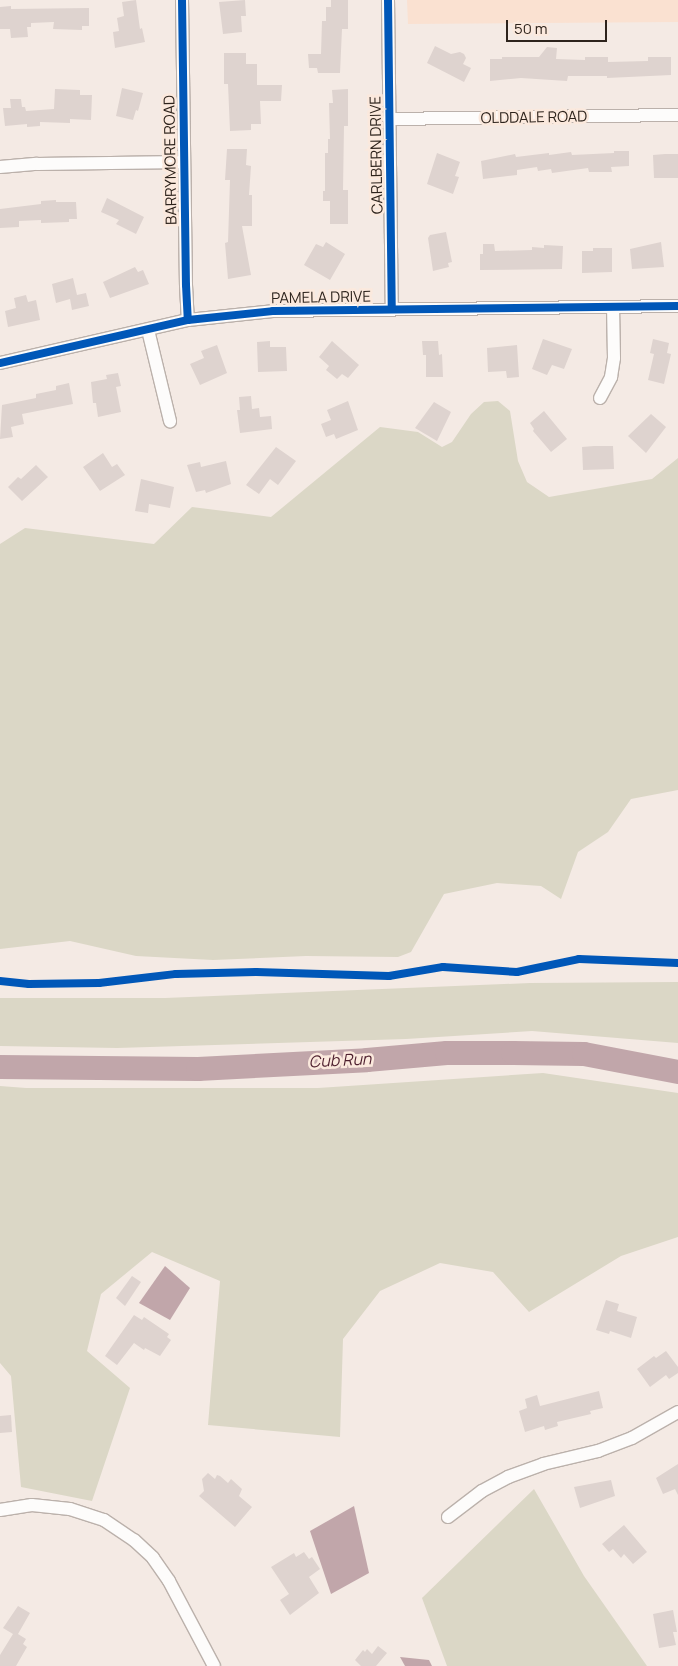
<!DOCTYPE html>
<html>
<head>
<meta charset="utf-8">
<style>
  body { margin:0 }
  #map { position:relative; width:678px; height:1666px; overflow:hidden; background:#f4eae4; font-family:Manrope,sans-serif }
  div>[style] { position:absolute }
  .built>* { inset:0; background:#fae1d1 }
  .green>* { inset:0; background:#dbd7c6 }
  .water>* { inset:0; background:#c1a6aa }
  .river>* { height:24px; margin:-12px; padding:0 12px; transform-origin:12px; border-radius:12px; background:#c1a6aa }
  .building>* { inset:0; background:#ded3cf }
  .roads { filter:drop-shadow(1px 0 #bbb1ab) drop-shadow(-1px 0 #bbb1ab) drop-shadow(0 1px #bbb1ab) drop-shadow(0 -1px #bbb1ab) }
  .minor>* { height:12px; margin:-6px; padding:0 6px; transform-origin:6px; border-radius:6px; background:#fdfcfb }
  .cycleway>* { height:8px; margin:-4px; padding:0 4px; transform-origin:4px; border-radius:4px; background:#0057b8 }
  span { translate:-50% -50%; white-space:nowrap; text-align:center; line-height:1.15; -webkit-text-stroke:5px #fbe9dd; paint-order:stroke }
  .street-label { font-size:15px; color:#2d231c }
  .water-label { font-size:16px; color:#4e1f2e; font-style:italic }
  .scale { position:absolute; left:506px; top:20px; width:101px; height:22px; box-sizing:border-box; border:2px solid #2d231c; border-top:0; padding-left:6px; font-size:15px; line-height:18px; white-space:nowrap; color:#2d231c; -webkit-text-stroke:4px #fbe9dd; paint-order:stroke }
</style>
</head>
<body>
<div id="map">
  <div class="built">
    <div style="clip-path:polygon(407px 0,678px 0,678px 22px,408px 24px)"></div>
  </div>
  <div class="green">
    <div style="clip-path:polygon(498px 401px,510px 411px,518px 461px,527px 482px,549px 497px,652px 479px,678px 458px,678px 790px,631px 799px,608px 832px,578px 852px,561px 899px,541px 886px,497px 883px,444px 894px,411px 952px,398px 957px,306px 956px,213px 960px,136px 956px,70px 941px,0 949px,0 544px,25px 528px,154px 544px,192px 507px,271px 517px,380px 427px,418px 432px,442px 447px,452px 442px,471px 414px,484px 402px)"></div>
    <div style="clip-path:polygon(678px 982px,678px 1043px,532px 1031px,406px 1039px,117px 1048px,0 1046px,0 998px,165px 998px,530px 983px)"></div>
    <div style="clip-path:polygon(543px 1073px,678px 1093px,678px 1237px,621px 1256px,529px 1312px,493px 1272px,440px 1263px,380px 1291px,343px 1339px,340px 1437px,208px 1425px,220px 1281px,152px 1252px,101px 1294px,87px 1351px,130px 1388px,92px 1501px,21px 1487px,11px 1376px,0 1363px,0 1086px,26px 1088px,318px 1088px)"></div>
    <div style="clip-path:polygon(534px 1489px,584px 1576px,647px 1666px,447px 1666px,422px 1598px)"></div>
  </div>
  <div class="water">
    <div style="clip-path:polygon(165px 1266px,190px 1288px,170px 1320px,139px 1303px)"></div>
    <div style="clip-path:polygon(354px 1506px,369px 1573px,331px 1594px,310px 1531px)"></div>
    <div style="clip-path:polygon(400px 1657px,429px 1660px,432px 1666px,405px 1666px)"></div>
  </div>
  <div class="river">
    <div style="left:0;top:1067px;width:198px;rotate:0.6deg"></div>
    <div style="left:198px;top:1069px;width:169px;rotate:-3deg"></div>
    <div style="left:367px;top:1060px;width:80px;rotate:-5deg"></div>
    <div style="left:447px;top:1053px;width:66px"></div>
    <div style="left:513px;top:1053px;width:71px;rotate:0.8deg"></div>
    <div style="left:584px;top:1054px;width:96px;rotate:10.8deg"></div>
  </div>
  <div class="building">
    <div style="clip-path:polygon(136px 0,140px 29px,142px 28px,145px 42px,115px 48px,113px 32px,119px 31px,117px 18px,124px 16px,122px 2px)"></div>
    <div style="clip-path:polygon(245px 0,246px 16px,241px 16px,242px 32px,223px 34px,219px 2px)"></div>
    <div style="clip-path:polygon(331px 0,348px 0,348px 29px,342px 29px,340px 73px,318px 73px,317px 68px,309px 68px,308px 54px,321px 54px,322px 21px,326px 21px,326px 7px,331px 7px)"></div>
    <div style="clip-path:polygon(11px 6px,11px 9px,89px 8px,89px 26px,82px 26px,82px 30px,53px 29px,54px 22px,31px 23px,31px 27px,27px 27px,28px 37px,11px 38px,10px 29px,0 29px,0 7px)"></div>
    <div style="clip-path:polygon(435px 46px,451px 54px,460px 52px,464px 54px,466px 58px,463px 64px,471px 68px,464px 82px,427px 63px)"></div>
    <div style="clip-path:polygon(547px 47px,557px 48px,556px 59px,585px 60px,585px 57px,608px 57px,608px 62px,648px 61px,648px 57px,671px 57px,671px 75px,607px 78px,607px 76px,568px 76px,567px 81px,521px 78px,490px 81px,490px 59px,502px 59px,502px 57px,539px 57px)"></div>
    <div style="clip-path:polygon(224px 53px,246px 53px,246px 64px,257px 64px,257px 85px,282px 85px,281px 101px,260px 101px,261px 124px,251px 124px,251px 130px,230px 131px,228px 84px,224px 84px)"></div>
    <div style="clip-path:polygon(122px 88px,143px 93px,138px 111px,136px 110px,133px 120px,116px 116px)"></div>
    <div style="clip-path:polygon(55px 89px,80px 90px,80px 95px,92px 95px,91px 120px,70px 119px,70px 123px,40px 122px,40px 126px,27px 127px,27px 124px,5px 126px,3px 108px,11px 108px,10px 99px,21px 99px,22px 107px,25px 107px,26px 111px,54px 109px)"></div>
    <div style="clip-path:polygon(348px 89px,348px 126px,344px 126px,343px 190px,348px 190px,348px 224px,330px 224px,330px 201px,323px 201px,323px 191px,325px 191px,325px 153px,328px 153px,328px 139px,330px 139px,329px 103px,333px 103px,332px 90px)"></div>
    <div style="clip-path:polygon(227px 149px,247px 149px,246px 165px,251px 166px,249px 195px,252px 195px,252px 226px,242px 226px,251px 275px,228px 279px,225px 243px,228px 242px,230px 180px,225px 180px)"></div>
    <div style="clip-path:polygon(614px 151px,629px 151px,629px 166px,611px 167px,612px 172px,589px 172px,588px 168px,552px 173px,551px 169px,538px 171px,537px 167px,517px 170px,517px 175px,483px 179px,481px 161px,515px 154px,516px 157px,549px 153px,549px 155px,571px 152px,572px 155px,614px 153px)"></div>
    <div style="clip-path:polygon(437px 153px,460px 162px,455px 176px,459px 177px,453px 194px,427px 184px)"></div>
    <div style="clip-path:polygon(665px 154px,678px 154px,678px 178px,654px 178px,653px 155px)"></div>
    <div style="clip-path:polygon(107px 198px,144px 217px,136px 234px,116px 224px,119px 220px,101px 212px)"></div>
    <div style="clip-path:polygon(56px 200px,56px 202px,76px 202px,77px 219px,69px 219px,69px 222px,41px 223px,41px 220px,19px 221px,19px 227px,0 228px,0 209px,41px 204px,41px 201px)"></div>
    <div style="clip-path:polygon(446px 232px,452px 262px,448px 263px,449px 267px,433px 271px,428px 238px,430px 235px)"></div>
    <div style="clip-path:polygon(326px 242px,345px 254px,330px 280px,304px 265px,316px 244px,323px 247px)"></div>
    <div style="clip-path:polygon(661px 242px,664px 267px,632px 269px,630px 249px)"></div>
    <div style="clip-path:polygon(483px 244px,494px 244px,495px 251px,532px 250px,532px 247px,544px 248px,544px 245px,563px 246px,562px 269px,480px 270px,480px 254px,483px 254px)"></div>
    <div style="clip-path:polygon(593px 248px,612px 248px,612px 272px,582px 273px,582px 251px,593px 251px)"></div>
    <div style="clip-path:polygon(135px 267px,138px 272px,143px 270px,149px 284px,110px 298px,103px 282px)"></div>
    <div style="clip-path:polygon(73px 278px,77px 295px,86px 293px,89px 306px,72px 310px,70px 299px,56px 303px,52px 284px)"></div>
    <div style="clip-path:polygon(26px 295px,28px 302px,36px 300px,40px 320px,8px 327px,5px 311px,16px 308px,14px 298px)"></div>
    <div style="clip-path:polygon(543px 339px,572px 349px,564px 369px,552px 365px,547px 375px,532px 369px)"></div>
    <div style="clip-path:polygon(653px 339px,669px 343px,667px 353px,671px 354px,664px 384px,648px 380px,654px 354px,650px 353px)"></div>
    <div style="clip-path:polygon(270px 341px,270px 347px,286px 347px,287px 371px,258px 372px,257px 342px)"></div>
    <div style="clip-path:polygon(332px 341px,359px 365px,348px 378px,342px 374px,337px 379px,326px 370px,329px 366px,319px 357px)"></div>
    <div style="clip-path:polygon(422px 341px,438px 341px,439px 355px,442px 354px,443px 377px,426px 377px,426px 355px,423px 355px)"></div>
    <div style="clip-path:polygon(217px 345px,227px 373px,200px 385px,190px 364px,204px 358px,201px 351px)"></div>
    <div style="clip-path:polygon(517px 345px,519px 377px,507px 378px,506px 371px,488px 372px,487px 348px)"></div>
    <div style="clip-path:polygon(118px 373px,121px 386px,116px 387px,121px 412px,98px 417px,96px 403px,93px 403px,91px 382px,107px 379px,106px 375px)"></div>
    <div style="clip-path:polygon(69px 383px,73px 404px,22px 414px,24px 424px,11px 427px,13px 437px,0 439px,2px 405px,36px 398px,36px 394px,56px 390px,56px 386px)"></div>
    <div style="clip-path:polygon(251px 396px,252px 409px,259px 408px,260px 417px,271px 416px,272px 429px,240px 433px,237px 410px,240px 410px,239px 397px)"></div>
    <div style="clip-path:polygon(348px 401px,358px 430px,336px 439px,334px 434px,326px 437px,321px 424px,331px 420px,327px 410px)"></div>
    <div style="clip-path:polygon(434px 402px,451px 412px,437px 441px,415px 428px)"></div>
    <div style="clip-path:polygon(544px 411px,567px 439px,551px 452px,533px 431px,534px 429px,530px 423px)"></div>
    <div style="clip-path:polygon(651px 414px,666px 427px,646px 453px,628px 436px)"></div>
    <div style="clip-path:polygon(594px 446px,613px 446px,614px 469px,583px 470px,582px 447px)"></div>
    <div style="clip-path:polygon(276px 447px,296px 461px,278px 485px,270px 479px,259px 494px,246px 485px)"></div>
    <div style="clip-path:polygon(103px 453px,112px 467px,117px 464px,125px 475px,100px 491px,83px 467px)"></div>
    <div style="clip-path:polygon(226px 461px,231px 484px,206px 493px,205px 490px,196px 492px,187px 465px,200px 462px,201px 467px)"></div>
    <div style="clip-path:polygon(36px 465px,48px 477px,22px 501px,8px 487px,18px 477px,21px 479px)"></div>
    <div style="clip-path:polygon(141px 479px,174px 487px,170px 508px,149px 504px,148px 513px,135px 511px)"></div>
    <div style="clip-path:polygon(132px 1276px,141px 1282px,125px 1306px,116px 1298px)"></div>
    <div style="clip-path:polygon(606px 1300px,619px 1304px,617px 1311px,637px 1317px,631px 1338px,610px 1331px,609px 1334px,596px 1330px)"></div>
    <div style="clip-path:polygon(134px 1315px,142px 1320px,144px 1317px,169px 1334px,167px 1337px,171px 1340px,160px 1356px,145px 1348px,144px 1350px,134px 1343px,117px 1365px,105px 1356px)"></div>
    <div style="clip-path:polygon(666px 1351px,678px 1367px,678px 1373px,669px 1379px,666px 1375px,650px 1387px,637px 1369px,654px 1356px,656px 1358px)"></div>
    <div style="clip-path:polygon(599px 1391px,603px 1408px,590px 1411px,591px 1414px,557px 1422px,558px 1426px,545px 1430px,544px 1426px,525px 1432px,519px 1411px,527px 1408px,525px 1399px,537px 1395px,540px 1406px)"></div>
    <div style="clip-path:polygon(11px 1415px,12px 1432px,0 1433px,0 1416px)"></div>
    <div style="clip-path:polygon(678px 1464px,678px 1495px,675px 1489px,663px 1494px,656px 1478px)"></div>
    <div style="clip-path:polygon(208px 1473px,215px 1479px,217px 1475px,220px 1476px,228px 1483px,231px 1479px,242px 1489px,239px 1496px,252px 1507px,235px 1527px,199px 1496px,204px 1491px,202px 1479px)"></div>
    <div style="clip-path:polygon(611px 1480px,615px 1496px,580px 1508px,574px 1487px)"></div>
    <div style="clip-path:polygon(624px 1525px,647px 1552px,633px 1564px,624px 1554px,621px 1558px,613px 1549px,609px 1552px,602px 1544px)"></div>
    <div style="clip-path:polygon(304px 1552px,309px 1559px,312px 1557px,320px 1569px,309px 1577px,319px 1593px,290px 1615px,280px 1600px,289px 1594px,271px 1567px,294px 1553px,296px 1557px)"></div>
    <div style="clip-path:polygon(18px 1606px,30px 1613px,18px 1634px,26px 1639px,23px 1644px,27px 1647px,16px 1666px,0 1666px,0 1655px,13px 1634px,3px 1628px)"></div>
    <div style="clip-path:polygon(673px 1610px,677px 1632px,673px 1632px,676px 1645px,659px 1648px,653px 1614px)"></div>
    <div style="clip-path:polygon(378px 1646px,387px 1653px,376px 1666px,361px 1666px,355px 1660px,363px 1650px,365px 1652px,367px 1649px,372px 1654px)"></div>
  </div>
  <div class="roads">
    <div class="minor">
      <div style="left:182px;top:0;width:285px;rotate:89.2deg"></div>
      <div style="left:186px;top:285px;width:35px;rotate:87deg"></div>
      <div style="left:388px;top:0;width:309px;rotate:89.3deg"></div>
      <div style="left:389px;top:119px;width:289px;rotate:-0.8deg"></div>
      <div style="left:0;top:167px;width:37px;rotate:-5deg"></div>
      <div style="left:37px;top:164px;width:147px;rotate:-0.8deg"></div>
      <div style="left:148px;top:330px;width:94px;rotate:76.4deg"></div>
      <div style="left:0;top:363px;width:193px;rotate:-12.9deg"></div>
      <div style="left:188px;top:320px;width:85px;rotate:-6deg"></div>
      <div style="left:273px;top:311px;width:405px;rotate:-0.7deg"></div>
      <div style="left:600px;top:398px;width:24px;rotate:-62deg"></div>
      <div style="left:611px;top:377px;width:19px;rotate:-81deg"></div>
      <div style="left:614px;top:358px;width:51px;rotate:-91.1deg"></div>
      <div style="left:0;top:1510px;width:32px;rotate:-9deg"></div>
      <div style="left:32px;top:1505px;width:38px;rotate:6deg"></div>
      <div style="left:70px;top:1509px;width:36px;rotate:18deg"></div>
      <div style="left:104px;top:1520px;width:36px;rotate:34deg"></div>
      <div style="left:134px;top:1540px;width:26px;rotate:43deg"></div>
      <div style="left:153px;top:1558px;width:28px;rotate:55deg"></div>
      <div style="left:169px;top:1581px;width:96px;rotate:62.1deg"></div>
      <div style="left:448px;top:1517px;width:43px;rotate:-37.4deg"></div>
      <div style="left:482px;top:1491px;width:30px;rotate:-28deg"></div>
      <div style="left:508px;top:1477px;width:37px;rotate:-20deg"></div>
      <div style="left:543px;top:1464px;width:57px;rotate:-13.3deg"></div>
      <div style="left:598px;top:1451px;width:36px;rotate:-21deg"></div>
      <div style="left:632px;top:1438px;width:53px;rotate:-29.5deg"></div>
    </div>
  </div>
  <div class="cycleway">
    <div style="left:182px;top:0;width:285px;rotate:89.2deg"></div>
    <div style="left:186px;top:285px;width:35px;rotate:87deg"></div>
    <div style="left:388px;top:0;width:309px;rotate:89.3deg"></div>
    <div style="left:0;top:363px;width:193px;rotate:-12.9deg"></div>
    <div style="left:188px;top:320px;width:85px;rotate:-6deg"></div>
    <div style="left:273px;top:311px;width:405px;rotate:-0.7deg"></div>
    <div style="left:0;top:981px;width:29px;rotate:6deg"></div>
    <div style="left:29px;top:984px;width:70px;rotate:-0.8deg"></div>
    <div style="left:99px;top:983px;width:78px;rotate:-6.7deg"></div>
    <div style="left:176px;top:974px;width:80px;rotate:-1.4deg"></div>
    <div style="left:256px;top:972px;width:133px;rotate:1.7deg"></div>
    <div style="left:389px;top:976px;width:55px;rotate:-9.5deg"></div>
    <div style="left:443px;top:967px;width:74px;rotate:3.9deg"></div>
    <div style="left:517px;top:972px;width:63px;rotate:-11.8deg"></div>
    <div style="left:579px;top:959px;width:99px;rotate:2.3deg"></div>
  </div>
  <div class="street-label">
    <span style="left:534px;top:117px;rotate:-1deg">OLDDALE ROAD</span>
    <span style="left:376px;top:155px;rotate:-91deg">CARLBERN DRIVE</span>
    <span style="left:170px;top:160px;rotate:-91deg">BARRYMORE ROAD</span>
    <span style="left:321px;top:297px;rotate:-1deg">PAMELA DRIVE</span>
  </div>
  <div class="water-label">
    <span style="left:340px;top:1060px;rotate:-3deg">Cub Run</span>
  </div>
  <div class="scale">50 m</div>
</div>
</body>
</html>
